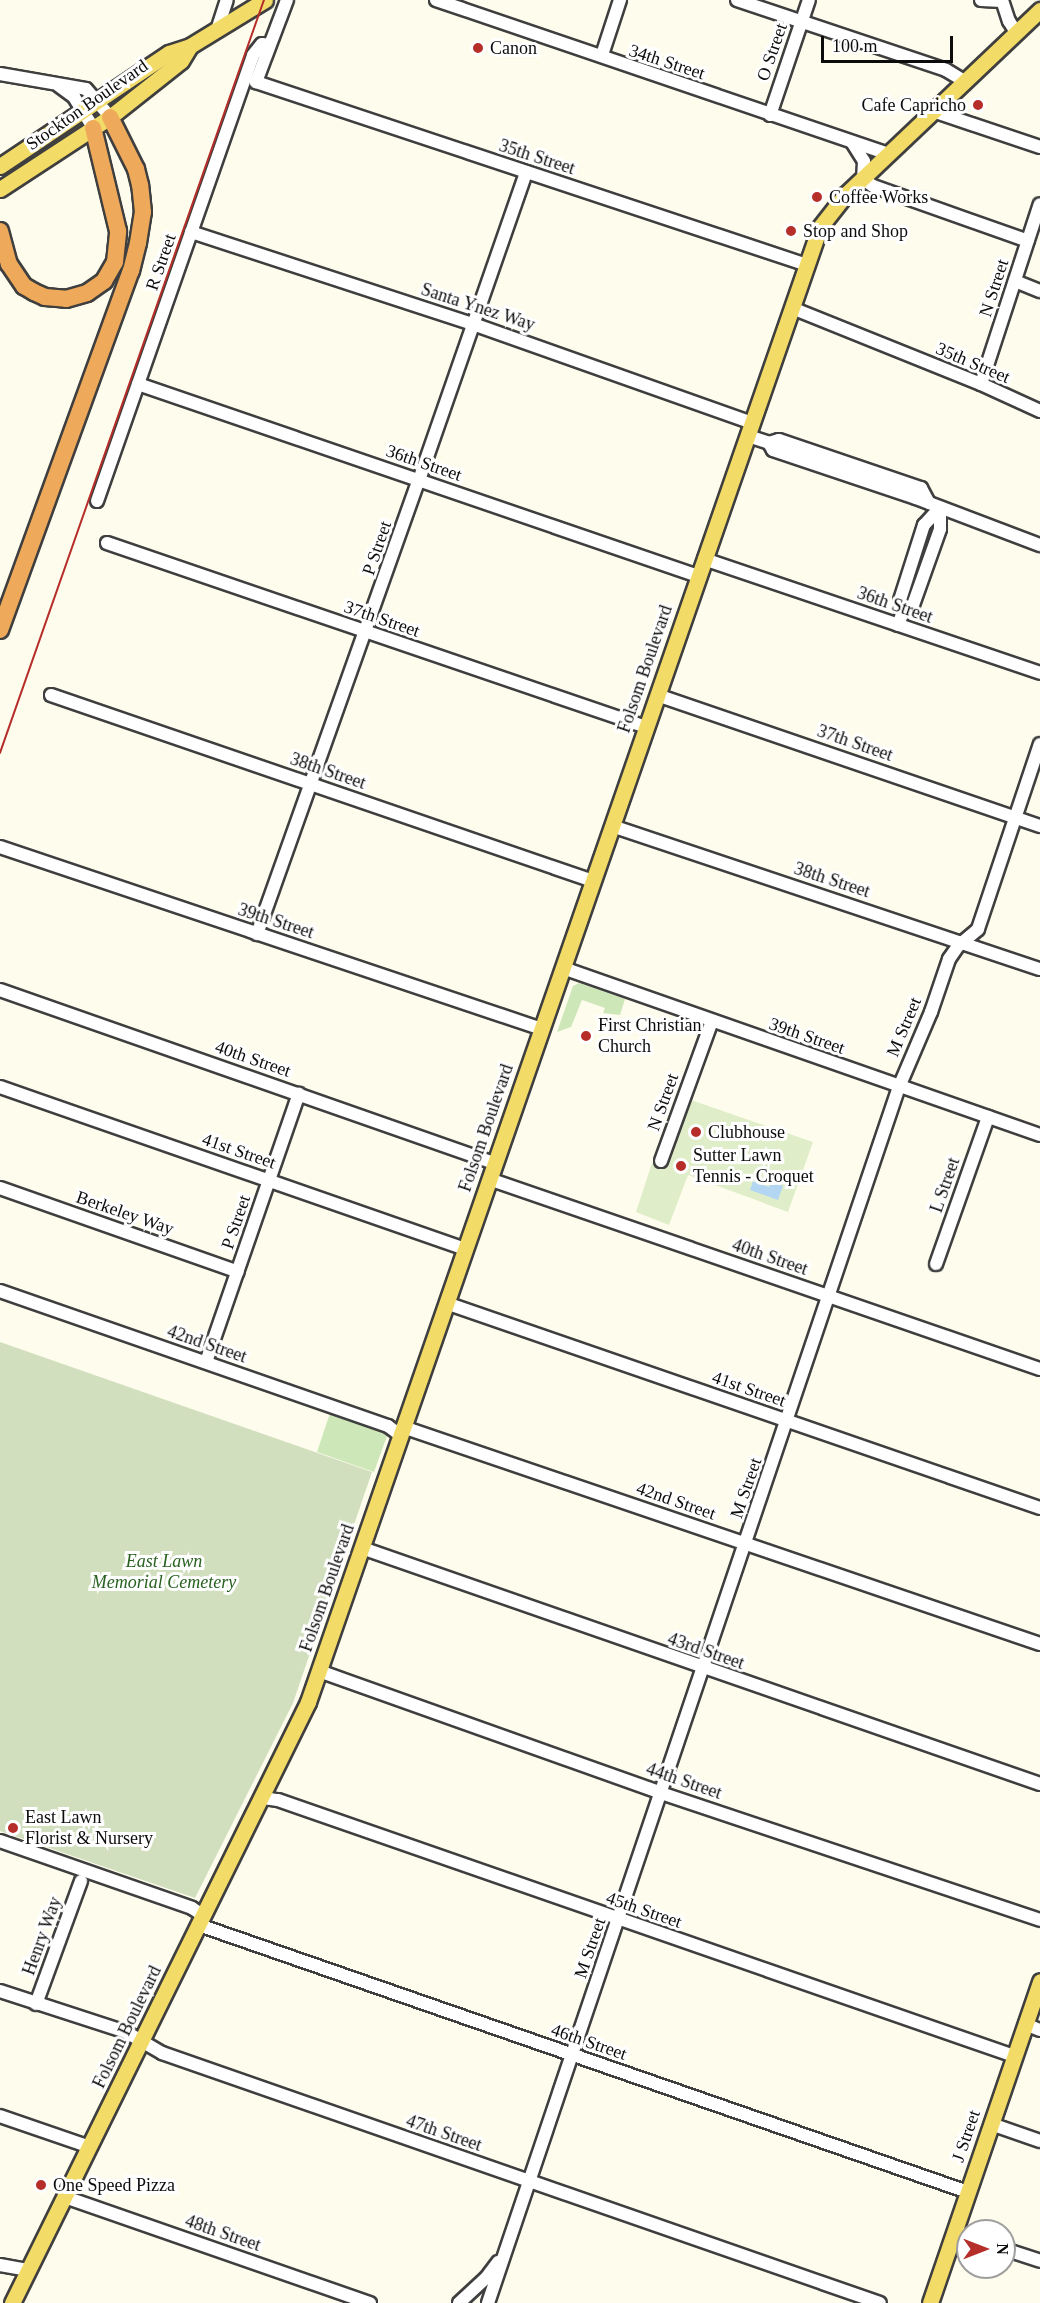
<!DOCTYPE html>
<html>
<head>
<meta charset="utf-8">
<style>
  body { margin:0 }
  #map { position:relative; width:1040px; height:2303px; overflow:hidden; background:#fefcec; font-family:Georgia,serif }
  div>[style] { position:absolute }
  .green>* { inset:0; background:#cde7b8 }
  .cemetery>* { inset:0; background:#d2dfbf }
  .pitch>* { inset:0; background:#dfeec9 }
  .water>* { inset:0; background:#b3d7f3 }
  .roads { filter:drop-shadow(2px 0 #3f3f3f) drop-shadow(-2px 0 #3f3f3f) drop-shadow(0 2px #3f3f3f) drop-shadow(0 -2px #3f3f3f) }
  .minor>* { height:12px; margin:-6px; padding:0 6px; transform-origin:6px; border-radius:6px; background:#fff }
  .major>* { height:15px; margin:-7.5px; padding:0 7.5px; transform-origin:7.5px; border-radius:7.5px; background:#f3db68 }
  .highway>* { height:16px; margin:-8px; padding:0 8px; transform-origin:8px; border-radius:8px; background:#eea95a }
  .tram>* { height:1.5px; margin:-0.75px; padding:0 0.75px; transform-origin:0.75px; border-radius:0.75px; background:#b62e2a }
  .dots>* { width:16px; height:16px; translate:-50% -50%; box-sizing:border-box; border:3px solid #fff; border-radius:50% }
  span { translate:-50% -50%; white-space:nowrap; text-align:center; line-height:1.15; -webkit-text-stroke:6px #fff; paint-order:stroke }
  .poi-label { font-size:18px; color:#0c0c0c }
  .left { translate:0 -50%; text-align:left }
  .right { translate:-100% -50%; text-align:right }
  .street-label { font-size:18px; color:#0c0c0c }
  .park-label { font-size:18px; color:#286120; font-style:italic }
  .north { position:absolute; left:956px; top:2219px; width:60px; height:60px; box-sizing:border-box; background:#fff; border:2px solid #9e9e9e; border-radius:50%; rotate:90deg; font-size:16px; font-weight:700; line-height:24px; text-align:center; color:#0c0c0c }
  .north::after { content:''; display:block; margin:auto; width:21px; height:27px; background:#b62e2a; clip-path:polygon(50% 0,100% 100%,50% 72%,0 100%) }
  .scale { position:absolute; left:821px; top:36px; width:132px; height:27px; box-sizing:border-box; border:3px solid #0c0c0c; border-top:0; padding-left:8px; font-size:18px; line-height:21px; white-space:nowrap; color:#0c0c0c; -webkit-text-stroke:4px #fff; paint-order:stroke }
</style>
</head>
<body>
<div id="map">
  <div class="green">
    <div style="clip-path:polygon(579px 983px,625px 999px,620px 1015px,603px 1013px,605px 1008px,582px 1000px,571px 1027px,557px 1032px,573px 986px)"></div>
    <div style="clip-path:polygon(330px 1413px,385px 1433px,387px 1436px,374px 1472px,317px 1452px)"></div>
  </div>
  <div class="cemetery">
    <div style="clip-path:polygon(0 1342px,372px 1472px,293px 1703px,195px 1898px,0 1831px)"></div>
  </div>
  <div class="pitch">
    <div style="clip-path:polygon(691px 1100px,813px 1142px,788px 1212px,688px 1175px,669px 1225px,636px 1212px,652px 1163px,667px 1168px)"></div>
  </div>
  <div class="water">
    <div style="clip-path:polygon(753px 1181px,769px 1187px,772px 1182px,783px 1186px,778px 1200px,750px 1190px)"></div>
  </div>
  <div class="roads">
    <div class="minor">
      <div style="left:287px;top:0;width:88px;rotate:110.7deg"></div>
      <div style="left:256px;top:82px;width:581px;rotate:18.37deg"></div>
      <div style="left:436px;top:0;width:478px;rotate:18.8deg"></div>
      <div style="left:737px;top:0;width:220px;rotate:18.5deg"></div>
      <div style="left:946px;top:70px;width:21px;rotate:31deg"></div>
      <div style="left:981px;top:0;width:21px;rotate:3deg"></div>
      <div style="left:1002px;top:0;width:22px;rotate:72deg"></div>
      <div style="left:1009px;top:21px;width:13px;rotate:58deg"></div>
      <div style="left:218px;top:27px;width:28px;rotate:-72deg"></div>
      <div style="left:602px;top:55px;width:58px;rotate:-71.9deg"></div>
      <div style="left:0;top:74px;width:87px;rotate:9.9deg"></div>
      <div style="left:86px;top:89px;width:37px;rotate:49deg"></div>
      <div style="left:59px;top:86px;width:19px;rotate:36deg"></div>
      <div style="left:74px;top:97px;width:36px;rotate:58deg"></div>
      <div style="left:933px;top:111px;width:113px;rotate:18.6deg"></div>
      <div style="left:770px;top:115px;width:121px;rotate:-71.3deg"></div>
      <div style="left:852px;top:142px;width:22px;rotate:58deg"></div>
      <div style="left:864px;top:161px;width:18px;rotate:93deg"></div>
      <div style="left:863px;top:179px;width:12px;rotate:35deg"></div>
      <div style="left:873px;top:186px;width:164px;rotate:19.5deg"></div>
      <div style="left:191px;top:232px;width:297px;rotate:18.1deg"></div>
      <div style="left:473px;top:324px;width:296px;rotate:19.5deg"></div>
      <div style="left:1015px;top:281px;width:27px;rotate:22deg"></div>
      <div style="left:792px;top:308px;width:204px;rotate:21.9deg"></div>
      <div style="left:981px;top:384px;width:65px;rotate:24.6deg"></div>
      <div style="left:138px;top:384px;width:592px;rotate:18.92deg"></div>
      <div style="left:981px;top:384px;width:189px;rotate:-71.9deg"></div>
      <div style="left:748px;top:436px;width:22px;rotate:18deg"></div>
      <div style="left:769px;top:443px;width:10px;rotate:-17deg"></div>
      <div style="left:779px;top:440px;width:150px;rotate:18.7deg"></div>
      <div style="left:921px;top:488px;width:17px;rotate:62deg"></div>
      <div style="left:769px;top:443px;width:8px;rotate:60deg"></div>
      <div style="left:773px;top:450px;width:151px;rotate:18.6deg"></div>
      <div style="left:916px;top:498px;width:133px;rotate:20.8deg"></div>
      <div style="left:97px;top:501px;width:472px;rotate:-70.7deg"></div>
      <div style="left:253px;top:55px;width:14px;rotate:-51deg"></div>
      <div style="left:262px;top:44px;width:7px;rotate:8deg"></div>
      <div style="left:107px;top:543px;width:570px;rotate:18.85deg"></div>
      <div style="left:704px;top:559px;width:355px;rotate:18.7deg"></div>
      <div style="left:903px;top:612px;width:12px;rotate:-104deg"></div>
      <div style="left:900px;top:600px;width:79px;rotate:-72.3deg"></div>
      <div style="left:924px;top:525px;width:23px;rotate:-47deg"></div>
      <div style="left:898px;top:625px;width:14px;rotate:-69deg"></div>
      <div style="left:903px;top:612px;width:12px;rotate:-35deg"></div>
      <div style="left:913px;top:605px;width:81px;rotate:-70.4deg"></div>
      <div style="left:940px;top:529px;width:21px;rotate:-90deg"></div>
      <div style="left:51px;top:695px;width:573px;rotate:18.94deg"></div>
      <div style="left:657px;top:695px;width:405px;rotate:18.9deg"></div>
      <div style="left:612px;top:826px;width:451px;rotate:18.5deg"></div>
      <div style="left:0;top:847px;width:572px;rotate:18.56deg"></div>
      <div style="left:257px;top:934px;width:482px;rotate:-70.4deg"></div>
      <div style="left:419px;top:480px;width:326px;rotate:-70.8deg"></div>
      <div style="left:563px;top:968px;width:505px;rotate:19.3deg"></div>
      <div style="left:0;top:990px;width:523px;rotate:19.3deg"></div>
      <div style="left:0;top:1087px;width:493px;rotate:19.2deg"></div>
      <div style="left:661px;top:1161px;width:149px;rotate:-70deg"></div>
      <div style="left:489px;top:1179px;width:583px;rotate:19.03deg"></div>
      <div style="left:0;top:1188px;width:252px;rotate:19.4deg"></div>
      <div style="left:936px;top:1264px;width:156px;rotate:-70.5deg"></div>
      <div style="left:0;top:1291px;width:411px;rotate:19.2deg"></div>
      <div style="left:388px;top:1426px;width:15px;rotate:37deg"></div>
      <div style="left:446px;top:1303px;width:628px;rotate:19.04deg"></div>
      <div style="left:206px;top:1362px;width:284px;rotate:-70.9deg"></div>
      <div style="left:403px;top:1427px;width:673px;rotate:18.81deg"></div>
      <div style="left:362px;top:1548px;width:718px;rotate:19.19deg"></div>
      <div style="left:319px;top:1671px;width:363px;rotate:19.6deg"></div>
      <div style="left:661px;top:1793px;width:400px;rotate:18.5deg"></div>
      <div style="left:263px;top:1798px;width:15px;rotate:8deg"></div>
      <div style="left:278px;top:1800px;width:779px;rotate:19.18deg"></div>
      <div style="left:0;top:1841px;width:203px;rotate:19.2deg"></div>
      <div style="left:192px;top:1908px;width:14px;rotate:34deg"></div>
      <div style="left:199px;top:1925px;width:814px;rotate:19.15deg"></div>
      <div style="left:0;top:1991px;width:133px;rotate:18deg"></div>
      <div style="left:126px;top:2032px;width:42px;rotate:30.3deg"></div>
      <div style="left:162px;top:2053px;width:760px;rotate:19.2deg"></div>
      <div style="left:36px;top:2004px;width:131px;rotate:-69.9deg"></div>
      <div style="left:1025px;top:2024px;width:16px;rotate:22deg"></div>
      <div style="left:0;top:2116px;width:95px;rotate:19deg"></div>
      <div style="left:991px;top:2124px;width:52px;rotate:19.1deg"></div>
      <div style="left:65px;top:2197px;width:323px;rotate:19.2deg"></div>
      <div style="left:954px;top:2232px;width:15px;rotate:16deg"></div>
      <div style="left:1004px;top:2249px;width:38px;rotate:18deg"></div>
      <div style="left:0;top:2265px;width:29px;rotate:10deg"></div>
      <div style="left:459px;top:2303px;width:37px;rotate:-43deg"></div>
      <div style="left:486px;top:2278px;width:20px;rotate:-53deg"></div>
      <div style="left:488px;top:2303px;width:1284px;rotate:-71.33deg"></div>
      <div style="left:899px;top:1087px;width:82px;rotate:-66.9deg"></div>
      <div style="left:931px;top:1012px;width:56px;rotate:-71.2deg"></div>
      <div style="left:949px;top:959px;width:16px;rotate:-55deg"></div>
      <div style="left:958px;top:946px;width:26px;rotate:-40deg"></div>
      <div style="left:978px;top:929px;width:195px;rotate:-71.5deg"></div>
    </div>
    <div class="major">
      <div style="left:0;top:166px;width:203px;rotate:-33.8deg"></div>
      <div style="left:169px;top:53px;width:22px;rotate:-18deg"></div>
      <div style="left:190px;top:46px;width:88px;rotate:-31.5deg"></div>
      <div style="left:0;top:189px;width:131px;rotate:-33.2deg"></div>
      <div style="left:110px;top:117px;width:90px;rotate:-38.3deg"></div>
      <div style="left:181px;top:61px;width:17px;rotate:-59deg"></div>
      <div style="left:12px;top:2303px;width:670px;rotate:-63.78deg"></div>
      <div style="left:308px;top:1702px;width:1561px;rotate:-70.86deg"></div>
      <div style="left:820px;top:227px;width:41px;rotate:-52deg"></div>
      <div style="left:845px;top:195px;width:269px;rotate:-43.5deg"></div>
      <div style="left:930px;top:2303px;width:340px;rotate:-71.1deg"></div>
    </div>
    <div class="highway">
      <div style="left:0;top:231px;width:34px;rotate:75deg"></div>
      <div style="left:9px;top:264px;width:27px;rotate:56deg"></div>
      <div style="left:24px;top:286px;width:12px;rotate:31deg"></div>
      <div style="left:34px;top:292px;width:12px;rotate:24deg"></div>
      <div style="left:45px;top:297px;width:21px;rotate:5deg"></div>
      <div style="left:66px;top:299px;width:22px;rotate:-16deg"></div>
      <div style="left:87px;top:293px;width:21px;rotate:-35deg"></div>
      <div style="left:104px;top:281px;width:22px;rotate:-60deg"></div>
      <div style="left:115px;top:262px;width:31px;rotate:-84deg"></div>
      <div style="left:118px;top:231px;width:106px;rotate:-103.6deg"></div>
      <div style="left:0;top:630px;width:382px;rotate:-70deg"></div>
      <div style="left:131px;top:271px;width:29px;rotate:-76deg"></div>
      <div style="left:138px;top:243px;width:31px;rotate:-81deg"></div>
      <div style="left:143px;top:212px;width:27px;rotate:-96deg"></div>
      <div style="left:140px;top:185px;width:16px;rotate:-104deg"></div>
      <div style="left:136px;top:169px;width:58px;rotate:-116.6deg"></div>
    </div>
  </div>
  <div class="tram">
    <div style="left:0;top:753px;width:798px;rotate:-70.68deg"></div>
  </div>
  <div class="dots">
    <div style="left:478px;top:48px;background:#b62e2a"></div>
    <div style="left:978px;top:105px;background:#b62e2a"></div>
    <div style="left:817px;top:197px;background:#b62e2a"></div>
    <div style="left:791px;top:231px;background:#b62e2a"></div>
    <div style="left:586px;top:1036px;background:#b62e2a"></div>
    <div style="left:696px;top:1132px;background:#b62e2a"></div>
    <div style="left:681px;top:1166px;background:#b62e2a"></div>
    <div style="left:13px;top:1828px;background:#b62e2a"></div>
    <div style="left:41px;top:2185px;background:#b62e2a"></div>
  </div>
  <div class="poi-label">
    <span class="left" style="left:490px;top:48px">Canon</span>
    <span class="right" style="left:966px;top:105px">Cafe Capricho</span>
    <span class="left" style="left:829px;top:197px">Coffee Works</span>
    <span class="left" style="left:803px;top:231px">Stop and Shop</span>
    <span class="left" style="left:598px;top:1036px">First Christian<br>Church</span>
    <span class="left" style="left:708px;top:1132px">Clubhouse</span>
    <span class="left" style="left:693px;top:1166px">Sutter Lawn<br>Tennis - Croquet</span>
    <span class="left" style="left:25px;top:1828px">East Lawn<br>Florist &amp; Nursery</span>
    <span class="left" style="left:53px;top:2185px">One Speed Pizza</span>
  </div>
  <div class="street-label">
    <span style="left:772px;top:52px;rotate:-71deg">O Street</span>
    <span style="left:667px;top:62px;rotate:18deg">34th Street</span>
    <span style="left:87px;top:105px;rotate:-35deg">Stockton Boulevard</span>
    <span style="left:537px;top:157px;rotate:18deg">35th Street</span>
    <span style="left:161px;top:262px;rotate:-71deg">R Street</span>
    <span style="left:994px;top:288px;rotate:-72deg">N Street</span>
    <span style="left:478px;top:307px;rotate:18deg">Santa Ynez Way</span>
    <span style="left:973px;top:363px;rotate:23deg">35th Street</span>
    <span style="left:424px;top:463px;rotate:19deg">36th Street</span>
    <span style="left:377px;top:548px;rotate:-71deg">P Street</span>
    <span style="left:895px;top:605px;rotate:19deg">36th Street</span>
    <span style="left:382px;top:619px;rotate:19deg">37th Street</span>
    <span style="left:645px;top:669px;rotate:-71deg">Folsom Boulevard</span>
    <span style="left:855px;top:743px;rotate:19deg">37th Street</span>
    <span style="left:328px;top:771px;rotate:19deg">38th Street</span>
    <span style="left:832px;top:880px;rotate:18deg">38th Street</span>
    <span style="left:276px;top:921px;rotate:18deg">39th Street</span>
    <span style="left:904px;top:1027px;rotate:-67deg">M Street</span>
    <span style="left:807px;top:1036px;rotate:19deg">39th Street</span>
    <span style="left:253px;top:1059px;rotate:19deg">40th Street</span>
    <span style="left:663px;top:1102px;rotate:-70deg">N Street</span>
    <span style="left:486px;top:1128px;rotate:-71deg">Folsom Boulevard</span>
    <span style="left:239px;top:1151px;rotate:19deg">41st Street</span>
    <span style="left:945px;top:1185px;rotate:-71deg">L Street</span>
    <span style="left:125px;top:1213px;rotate:19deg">Berkeley Way</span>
    <span style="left:236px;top:1222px;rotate:-71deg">P Street</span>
    <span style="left:770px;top:1257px;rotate:19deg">40th Street</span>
    <span style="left:207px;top:1344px;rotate:19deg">42nd Street</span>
    <span style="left:749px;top:1389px;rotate:19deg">41st Street</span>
    <span style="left:746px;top:1488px;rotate:-71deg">M Street</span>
    <span style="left:676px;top:1501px;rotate:19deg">42nd Street</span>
    <span style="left:327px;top:1588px;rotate:-71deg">Folsom Boulevard</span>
    <span style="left:706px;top:1651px;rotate:19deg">43rd Street</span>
    <span style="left:684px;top:1781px;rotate:19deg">44th Street</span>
    <span style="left:644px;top:1910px;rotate:19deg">45th Street</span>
    <span style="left:42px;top:1936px;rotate:-70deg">Henry Way</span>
    <span style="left:590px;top:1948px;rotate:-71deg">M Street</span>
    <span style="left:127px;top:2027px;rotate:-64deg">Folsom Boulevard</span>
    <span style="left:589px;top:2042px;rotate:19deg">46th Street</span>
    <span style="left:444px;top:2133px;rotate:19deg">47th Street</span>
    <span style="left:966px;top:2136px;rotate:-71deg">J Street</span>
    <span style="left:223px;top:2233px;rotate:19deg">48th Street</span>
  </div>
  <div class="park-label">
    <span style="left:164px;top:1572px">East Lawn<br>Memorial Cemetery</span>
  </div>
  <div class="north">N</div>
  <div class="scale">100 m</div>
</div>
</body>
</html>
